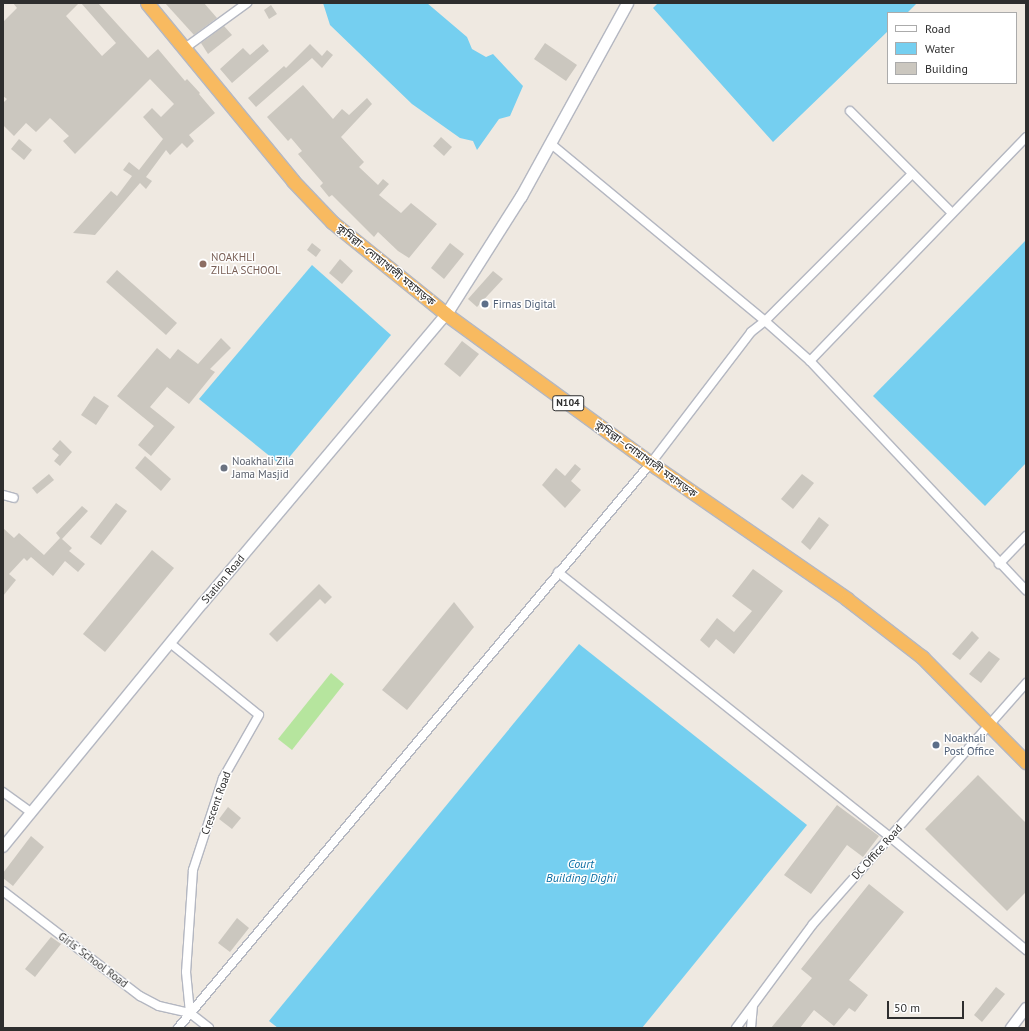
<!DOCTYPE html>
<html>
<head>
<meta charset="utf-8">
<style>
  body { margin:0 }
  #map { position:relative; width:1029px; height:1031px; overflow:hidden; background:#efe9e1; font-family:"PT Sans","Noto Sans Bengali",sans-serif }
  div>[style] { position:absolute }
  .green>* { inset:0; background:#b6e59e }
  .water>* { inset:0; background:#75cff0 }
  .building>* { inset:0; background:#cbc7bf }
  .roads { filter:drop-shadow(1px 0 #b4b7c1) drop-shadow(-1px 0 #b4b7c1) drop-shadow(0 1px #b4b7c1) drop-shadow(0 -1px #b4b7c1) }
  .minor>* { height:8px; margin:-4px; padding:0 4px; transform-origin:4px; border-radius:4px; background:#fff }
  .tertiary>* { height:10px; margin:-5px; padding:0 5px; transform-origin:5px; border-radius:5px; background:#fff }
  .secondary>* { height:11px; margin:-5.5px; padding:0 5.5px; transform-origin:5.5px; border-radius:5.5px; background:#fff }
  .trunk>* { height:13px; margin:-6.5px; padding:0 6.5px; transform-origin:6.5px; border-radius:6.5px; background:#f8ba60 }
  .dots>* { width:11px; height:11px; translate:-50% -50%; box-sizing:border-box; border:2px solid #fff; border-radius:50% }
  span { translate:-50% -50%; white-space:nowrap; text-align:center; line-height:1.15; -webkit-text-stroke:3px #fff; paint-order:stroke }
  .shield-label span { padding:1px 3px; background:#fff; border:1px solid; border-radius:3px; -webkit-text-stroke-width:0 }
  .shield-label { font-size:10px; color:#2e2e2e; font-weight:700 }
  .education-label { font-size:11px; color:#785e54 }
  .left { translate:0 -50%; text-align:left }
  .street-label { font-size:11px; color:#2e2e2e }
  .service-label { font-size:11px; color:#4e5e75 }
  .worship-label { font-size:11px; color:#5b616d }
  .water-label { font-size:12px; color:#0d6fa3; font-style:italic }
  .frame { position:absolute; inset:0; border:4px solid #2e2e2e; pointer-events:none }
  .legend { position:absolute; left:887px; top:12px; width:130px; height:72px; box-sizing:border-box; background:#fff; border:1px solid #ababab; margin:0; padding:5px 7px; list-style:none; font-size:12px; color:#2e2e2e }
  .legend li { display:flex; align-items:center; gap:8px; height:20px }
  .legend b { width:20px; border:1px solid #ababab }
  .scale { position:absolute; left:887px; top:1001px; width:77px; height:18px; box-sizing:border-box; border:2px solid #2e2e2e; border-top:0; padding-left:5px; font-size:12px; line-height:14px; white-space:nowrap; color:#2e2e2e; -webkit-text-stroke:3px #fff; paint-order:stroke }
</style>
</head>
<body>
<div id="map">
  <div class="green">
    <div style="clip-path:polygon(331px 673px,344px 684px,292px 750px,278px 739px)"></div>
  </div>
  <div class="water">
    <div style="clip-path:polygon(323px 3px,427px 3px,467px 37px,472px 49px,486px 57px,493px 54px,523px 86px,510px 116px,499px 119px,477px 150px,473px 141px,460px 138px,412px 104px,330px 25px)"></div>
    <div style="clip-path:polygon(658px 3px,917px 3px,907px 13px,888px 13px,888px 31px,773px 142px,653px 8px)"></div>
    <div style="clip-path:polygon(1026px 240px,1026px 463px,985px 506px,873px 396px)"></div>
    <div style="clip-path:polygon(312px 265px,391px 335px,282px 466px,199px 399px)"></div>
    <div style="clip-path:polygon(579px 644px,807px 825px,642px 1028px,278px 1028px,269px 1021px)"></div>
  </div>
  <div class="building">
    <div style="clip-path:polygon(13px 3px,79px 3px,66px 16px,102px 56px,116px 43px,81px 3px,98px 3px,148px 58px,158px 49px,185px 81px,187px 79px,200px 93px,199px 94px,215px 113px,189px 135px,194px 141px,187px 148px,182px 143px,170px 155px,166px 150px,146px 177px,152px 181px,146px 189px,140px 183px,95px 235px,73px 233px,111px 191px,117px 196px,132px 176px,123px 170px,129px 162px,139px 170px,163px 139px,143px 117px,152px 108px,161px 117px,174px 104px,150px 79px,75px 154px,63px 141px,69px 136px,50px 118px,36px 132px,26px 123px,14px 136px,3px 125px,3px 103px,7px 99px,3px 96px,3px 22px,17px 8px)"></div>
    <div style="clip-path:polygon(165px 3px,204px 3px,217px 18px,194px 35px)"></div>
    <div style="clip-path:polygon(271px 5px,277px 14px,269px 19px,264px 10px)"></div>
    <div style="clip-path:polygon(224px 26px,232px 35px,208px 54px,201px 43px)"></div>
    <div style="clip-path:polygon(545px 43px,577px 65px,566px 81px,534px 59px)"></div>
    <div style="clip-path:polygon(263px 44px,269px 51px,232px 83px,220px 69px,243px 48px,250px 55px)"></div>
    <div style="clip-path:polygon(310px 44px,322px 56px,327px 50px,333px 55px,322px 68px,312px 58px,256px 107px,248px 98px,284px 66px,286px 68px)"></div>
    <div style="clip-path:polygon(303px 85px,333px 119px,342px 109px,349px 115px,367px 98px,372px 104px,341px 137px,364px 162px,359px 167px,378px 185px,383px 179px,389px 184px,379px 195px,401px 213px,411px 203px,437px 224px,409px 258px,398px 251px,378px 232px,374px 237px,332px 195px,329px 197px,320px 186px,323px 183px,298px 154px,302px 151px,291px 138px,288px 141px,267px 117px)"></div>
    <div style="clip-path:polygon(441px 137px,452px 147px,444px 156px,433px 146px)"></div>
    <div style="clip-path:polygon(19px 139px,32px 150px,24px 160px,11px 149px)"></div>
    <div style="clip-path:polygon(312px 243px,321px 250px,316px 257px,307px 250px)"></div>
    <div style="clip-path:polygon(450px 243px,464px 254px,444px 279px,431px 268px)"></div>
    <div style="clip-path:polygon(340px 259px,353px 271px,342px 284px,329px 273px)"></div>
    <div style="clip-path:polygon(117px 270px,177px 323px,166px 335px,106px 282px)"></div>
    <div style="clip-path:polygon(493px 271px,503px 279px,477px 307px,468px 299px)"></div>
    <div style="clip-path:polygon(221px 338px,231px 348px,210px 369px,215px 372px,189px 404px,167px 387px,150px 407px,175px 427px,151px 456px,138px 445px,154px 426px,117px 396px,157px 348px,170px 359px,178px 349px,198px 364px)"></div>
    <div style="clip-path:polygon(462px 341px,479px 354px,460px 377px,444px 364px)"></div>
    <div style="clip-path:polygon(94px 396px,109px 406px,96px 425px,81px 415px)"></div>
    <div style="clip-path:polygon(60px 440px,72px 452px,60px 466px,54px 461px,59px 455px,52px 449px)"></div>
    <div style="clip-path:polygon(145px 456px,171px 479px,161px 491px,135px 468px)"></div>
    <div style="clip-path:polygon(575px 464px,581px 469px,571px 481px,581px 490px,565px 508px,542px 485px,556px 468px,565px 476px)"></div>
    <div style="clip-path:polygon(49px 474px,54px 480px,37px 494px,32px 488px)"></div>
    <div style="clip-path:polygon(802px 474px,814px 483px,793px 509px,781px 499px)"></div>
    <div style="clip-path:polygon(116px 503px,127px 511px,101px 545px,90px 537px)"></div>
    <div style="clip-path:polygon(82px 506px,88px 511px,62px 539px,72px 548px,69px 551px,85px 564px,78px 572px,65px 561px,53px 576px,31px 557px,27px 561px,24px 558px,9px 574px,16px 580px,3px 596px,3px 528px,14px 538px,19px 533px,44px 555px,60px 538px,56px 533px)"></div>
    <div style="clip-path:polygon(819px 517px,829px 525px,810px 550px,801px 542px)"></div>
    <div style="clip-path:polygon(152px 550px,174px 568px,105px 652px,83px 634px)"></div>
    <div style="clip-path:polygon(753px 569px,783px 591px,734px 654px,716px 639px,709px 648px,700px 640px,717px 618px,734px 632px,752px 611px,732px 596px)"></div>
    <div style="clip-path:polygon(319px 584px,332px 597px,325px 604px,320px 599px,277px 642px,269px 634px)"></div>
    <div style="clip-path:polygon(454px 602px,474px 627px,407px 710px,382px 690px)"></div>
    <div style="clip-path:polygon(972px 631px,979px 638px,960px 660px,952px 654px)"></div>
    <div style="clip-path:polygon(989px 651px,1000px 659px,981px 683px,969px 674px)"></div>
    <div style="clip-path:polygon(978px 775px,1026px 823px,1026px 892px,1007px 911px,925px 829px)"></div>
    <div style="clip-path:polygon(837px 805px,879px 836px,863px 857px,847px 845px,811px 894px,784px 875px)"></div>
    <div style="clip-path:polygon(228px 807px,241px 818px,232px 829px,219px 819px)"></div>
    <div style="clip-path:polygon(31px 836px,44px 847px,13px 886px,3px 878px,3px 873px)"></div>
    <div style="clip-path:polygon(869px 884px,904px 912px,849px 980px,868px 995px,855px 1012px,849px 1008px,834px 1026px,814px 1010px,800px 1028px,771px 1028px,812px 978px,801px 969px)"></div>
    <div style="clip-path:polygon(237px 918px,249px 928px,230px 952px,218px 943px)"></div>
    <div style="clip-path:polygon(51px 937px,61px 944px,35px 977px,25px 969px)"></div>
    <div style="clip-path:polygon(996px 987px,1005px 994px,982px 1022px,974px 1015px)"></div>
  </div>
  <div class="roads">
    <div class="minor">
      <div style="left:185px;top:48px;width:77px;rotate:-36deg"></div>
      <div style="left:850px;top:111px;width:144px;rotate:45deg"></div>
      <div style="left:550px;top:143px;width:279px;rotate:39.6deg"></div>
      <div style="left:765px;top:321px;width:208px;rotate:-45deg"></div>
      <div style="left:810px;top:361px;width:311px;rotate:-46deg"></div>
      <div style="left:3px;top:495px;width:11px;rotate:15deg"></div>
      <div style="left:999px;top:564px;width:39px;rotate:-46deg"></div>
      <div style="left:558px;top:572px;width:425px;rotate:38.6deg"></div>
      <div style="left:890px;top:837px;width:177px;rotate:39.7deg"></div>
      <div style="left:170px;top:643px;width:114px;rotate:39deg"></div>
      <div style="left:259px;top:715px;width:73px;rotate:119.7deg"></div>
      <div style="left:223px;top:778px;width:97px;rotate:108.1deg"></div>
      <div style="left:193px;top:870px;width:102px;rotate:93.9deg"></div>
      <div style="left:186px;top:972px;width:41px;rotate:84.4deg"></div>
      <div style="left:3px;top:792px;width:34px;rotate:36deg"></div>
      <div style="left:3px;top:891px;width:173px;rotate:37.5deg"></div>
      <div style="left:140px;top:996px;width:21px;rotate:28deg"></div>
      <div style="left:159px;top:1006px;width:32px;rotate:13deg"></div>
      <div style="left:190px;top:1013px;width:24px;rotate:38deg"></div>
      <div style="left:178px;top:1028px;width:737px;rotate:-50.07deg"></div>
      <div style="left:651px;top:463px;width:165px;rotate:-52.6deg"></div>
      <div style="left:751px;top:332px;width:18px;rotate:-38deg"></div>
      <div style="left:765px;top:321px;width:60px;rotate:41.6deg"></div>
      <div style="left:810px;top:361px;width:315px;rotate:46.7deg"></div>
      <div style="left:736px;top:1028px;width:129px;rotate:-53.5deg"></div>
      <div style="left:813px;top:924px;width:322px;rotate:-48.5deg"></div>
      <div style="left:751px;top:1028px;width:22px;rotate:-85deg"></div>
    </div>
    <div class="tertiary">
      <div style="left:3px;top:847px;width:315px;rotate:-50.7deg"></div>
      <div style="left:203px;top:603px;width:378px;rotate:-49.9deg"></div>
      <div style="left:1011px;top:1028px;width:25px;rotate:-53deg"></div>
    </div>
    <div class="secondary">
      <div style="left:446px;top:314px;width:140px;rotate:-57.6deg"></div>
      <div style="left:521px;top:196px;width:220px;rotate:-61.2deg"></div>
    </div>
    <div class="trunk">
      <div style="left:147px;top:3px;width:230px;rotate:50.6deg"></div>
      <div style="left:293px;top:181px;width:57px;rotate:46.4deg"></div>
      <div style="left:332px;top:222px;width:146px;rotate:38.9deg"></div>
      <div style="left:446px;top:314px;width:260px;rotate:36.1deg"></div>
      <div style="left:656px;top:467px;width:232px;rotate:34.6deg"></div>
      <div style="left:847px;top:599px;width:95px;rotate:37.7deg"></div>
      <div style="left:922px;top:657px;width:148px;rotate:45.3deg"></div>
    </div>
  </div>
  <div class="dots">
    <div style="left:203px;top:264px;background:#8d6e63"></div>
    <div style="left:485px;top:304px;background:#5c6f8a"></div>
    <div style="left:224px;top:468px;background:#6b7280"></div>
    <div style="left:936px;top:745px;background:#5c6f8a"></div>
  </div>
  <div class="shield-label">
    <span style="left:568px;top:403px">N104</span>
  </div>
  <div class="education-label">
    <span class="left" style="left:211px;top:264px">NOAKHLI<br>ZILLA SCHOOL</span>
  </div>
  <div class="street-label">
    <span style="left:386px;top:265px;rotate:39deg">কুমিল্লা–নোয়াখালী মহাসড়ক</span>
    <span style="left:646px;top:459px;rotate:36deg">কুমিল্লা–নোয়াখালী মহাসড়ক</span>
    <span style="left:223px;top:579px;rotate:-50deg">Station Road</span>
    <span style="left:216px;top:803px;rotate:-70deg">Crescent Road</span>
    <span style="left:877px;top:852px;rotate:-48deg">DC Office Road</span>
    <span style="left:93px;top:960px;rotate:37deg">Girls' School Road</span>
  </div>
  <div class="service-label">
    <span class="left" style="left:493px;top:304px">Firnas Digital</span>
    <span class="left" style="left:944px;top:745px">Noakhali<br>Post Office</span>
  </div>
  <div class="worship-label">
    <span class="left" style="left:232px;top:468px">Noakhali Zila<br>Jama Masjid</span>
  </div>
  <div class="water-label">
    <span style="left:581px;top:871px">Court<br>Building Dighi</span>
  </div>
  <div class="frame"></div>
  <ul class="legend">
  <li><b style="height:5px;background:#fff"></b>Road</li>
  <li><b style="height:11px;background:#75cff0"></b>Water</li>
  <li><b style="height:11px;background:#cbc7bf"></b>Building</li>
  </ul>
  <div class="scale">50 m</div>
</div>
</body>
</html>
